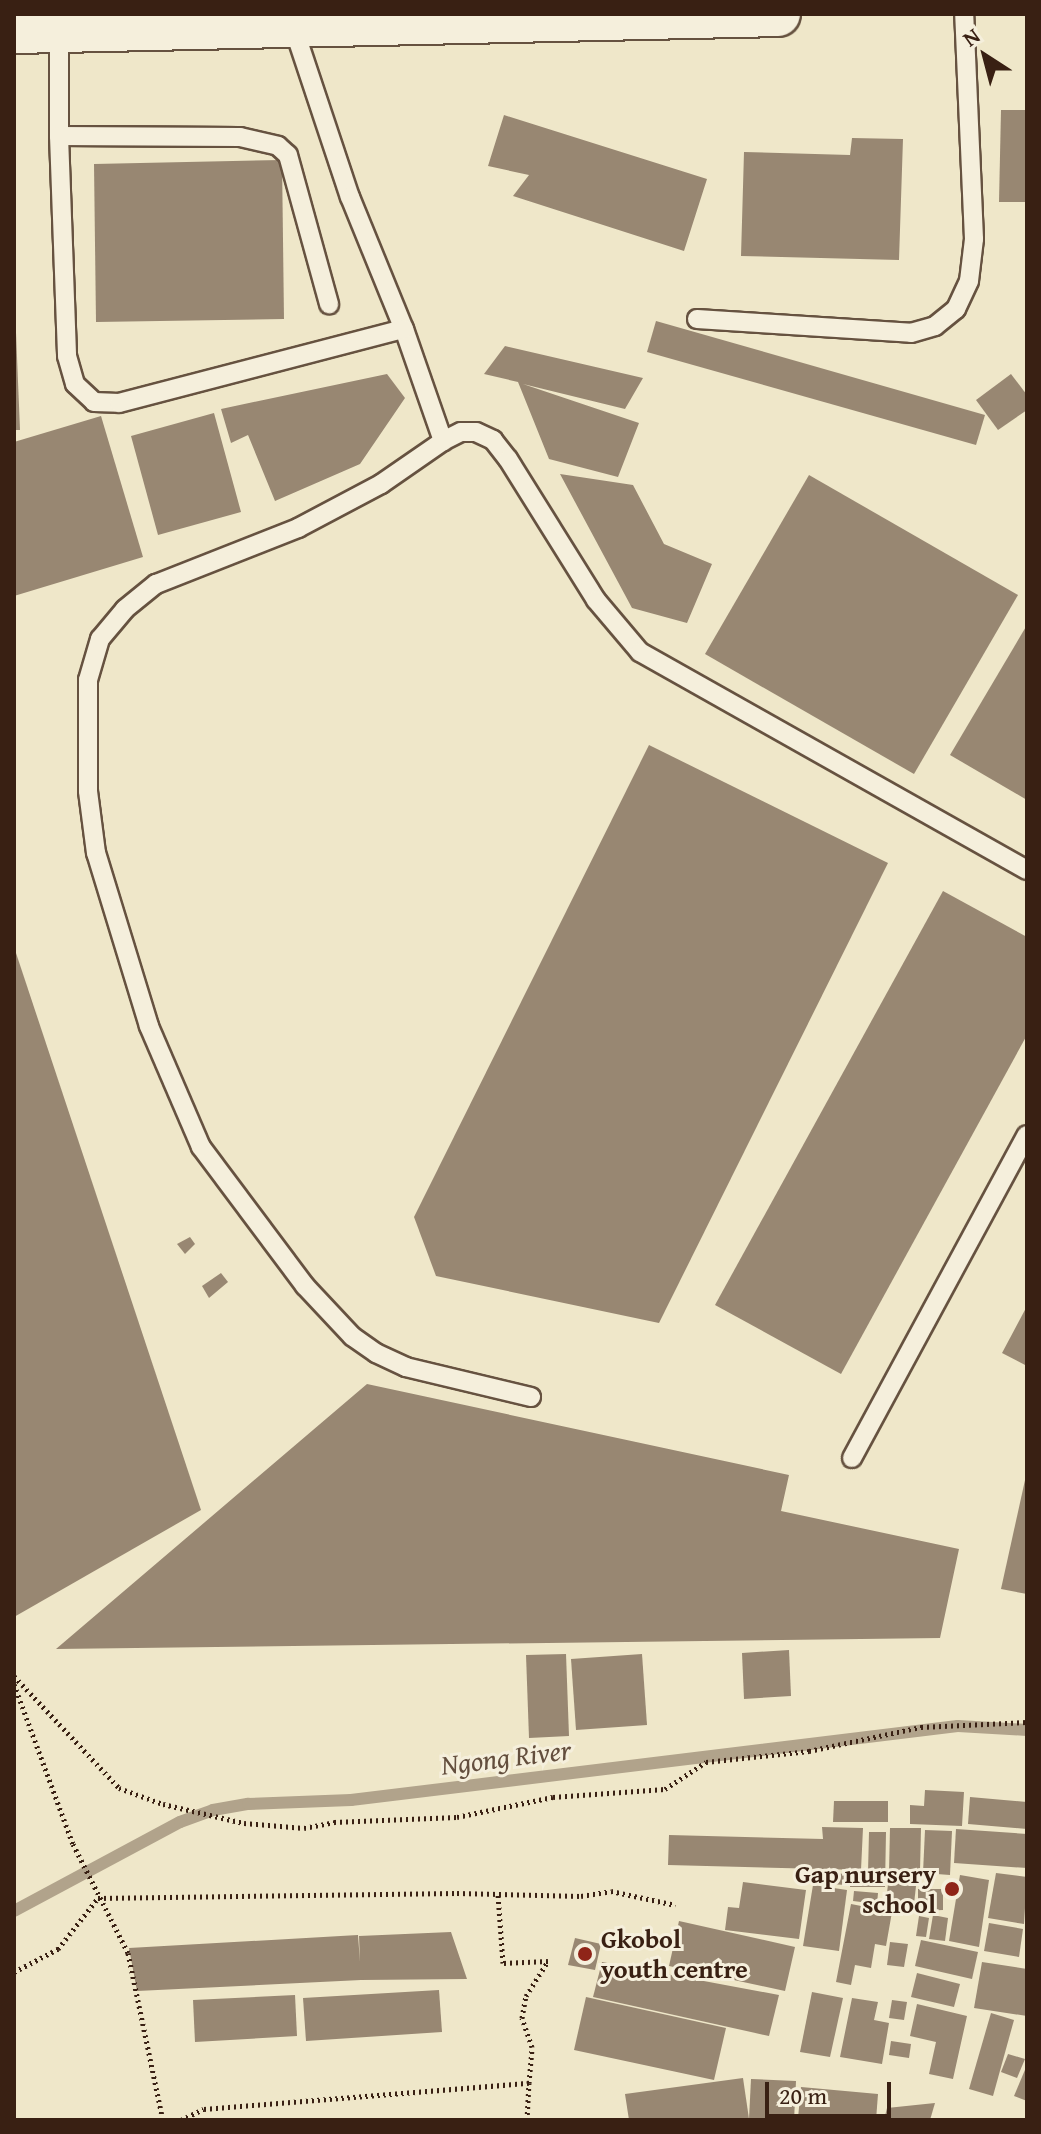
<!DOCTYPE html>
<html>
<head>
<meta charset="utf-8">
<style>
  body { margin:0 }
  #map { position:relative; width:1041px; height:2134px; overflow:hidden; background:#efe7c9; font-family:"Gentium Book Plus",serif }
  div>[style] { position:absolute }
  .stream>* { height:12px; margin:-6px; padding:0 6px; transform-origin:6px; border-radius:6px; background:#b1a38b }
  .building>* { inset:0; background:#988772 }
  .path>* { height:5px; margin-top:-2.5px; transform-origin:0; background:repeating-linear-gradient(90deg,#392013 0 2px,transparent 0 6px) }
  .roads { filter:drop-shadow(2px 0 #665240) drop-shadow(-2px 0 #665240) drop-shadow(0 2px #665240) drop-shadow(0 -2px #665240) }
  .service>* { height:18px; margin:-9px; padding:0 9px; transform-origin:9px; border-radius:9px; background:#f5efdc }
  .secondary>* { height:44px; margin:-22px; padding:0 22px; transform-origin:22px; border-radius:22px; background:#f5efdc }
  .dots>* { width:22px; height:22px; translate:-50% -50%; box-sizing:border-box; border:4px solid #f5efdc; border-radius:50% }
  span { translate:-50% -50%; white-space:nowrap; text-align:center; line-height:1.15; -webkit-text-stroke:6px #f5efdc; paint-order:stroke }
  .poi-label { font-size:26px; color:#392013; font-weight:700 }
  .right { translate:-100% -50%; text-align:right }
  .left { translate:0 -50%; text-align:left }
  .water-label { font-size:28px; color:#634e3d; font-style:italic }
  .frame { position:absolute; inset:0; border:16px solid #392013; pointer-events:none }
  .north { position:absolute; left:945px; top:16px; width:80px; height:80px; -webkit-text-stroke:6px #f5efdc; paint-order:stroke; rotate:324deg; font-size:22px; font-weight:700; line-height:32px; text-align:center; color:#392013 }
  .north::after { content:''; display:block; margin:auto; width:28px; height:36px; background:#392013; clip-path:polygon(50% 0,100% 100%,50% 72%,0 100%) }
  .scale { position:absolute; left:765px; top:2082px; width:126px; height:36px; box-sizing:border-box; border:4px solid #392013; border-top:0; padding-left:10px; font-size:24px; line-height:28px; white-space:nowrap; color:#392013; -webkit-text-stroke:6px #f5efdc; paint-order:stroke }
</style>
</head>
<body>
<div id="map">
  <div class="stream">
    <div style="left:14px;top:1911px;width:188px;rotate:-28.2deg"></div>
    <div style="left:180px;top:1822px;width:35px;rotate:-20deg"></div>
    <div style="left:213px;top:1810px;width:36px;rotate:-10deg"></div>
    <div style="left:248px;top:1804px;width:103px;rotate:-2.2deg"></div>
    <div style="left:351px;top:1800px;width:611px;rotate:-6.95deg"></div>
    <div style="left:958px;top:1726px;width:69px;rotate:3.3deg"></div>
  </div>
  <div class="building">
    <div style="clip-path:polygon(1001px 110px,1027px 110px,1027px 202px,999px 202px)"></div>
    <div style="clip-path:polygon(504px 115px,707px 179px,684px 251px,513px 196px,529px 175px,488px 166px)"></div>
    <div style="clip-path:polygon(852px 138px,903px 139px,899px 260px,741px 256px,744px 152px,850px 155px)"></div>
    <div style="clip-path:polygon(282px 160px,284px 319px,96px 322px,94px 164px)"></div>
    <div style="clip-path:polygon(14px 284px,20px 430px,14px 430px)"></div>
    <div style="clip-path:polygon(656px 321px,985px 415px,976px 445px,647px 352px)"></div>
    <div style="clip-path:polygon(505px 346px,643px 378px,625px 409px,523px 384px,639px 423px,618px 477px,549px 459px,518px 382px,484px 374px)"></div>
    <div style="clip-path:polygon(387px 374px,405px 398px,360px 464px,275px 501px,248px 435px,231px 443px,221px 409px)"></div>
    <div style="clip-path:polygon(1011px 374px,1027px 395px,1027px 410px,998px 430px,976px 400px)"></div>
    <div style="clip-path:polygon(214px 413px,241px 512px,158px 535px,131px 436px)"></div>
    <div style="clip-path:polygon(101px 416px,143px 557px,14px 596px,14px 442px)"></div>
    <div style="clip-path:polygon(560px 474px,633px 485px,664px 544px,712px 564px,687px 623px,632px 608px)"></div>
    <div style="clip-path:polygon(809px 475px,1018px 595px,914px 774px,705px 654px)"></div>
    <div style="clip-path:polygon(1027px 625px,1027px 800px,950px 755px)"></div>
    <div style="clip-path:polygon(649px 745px,888px 863px,659px 1323px,436px 1276px,414px 1217px)"></div>
    <div style="clip-path:polygon(943px 891px,1027px 937px,1027px 1035px,841px 1374px,715px 1305px)"></div>
    <div style="clip-path:polygon(14px 947px,201px 1510px,14px 1617px)"></div>
    <div style="clip-path:polygon(190px 1237px,195px 1244px,185px 1254px,177px 1244px)"></div>
    <div style="clip-path:polygon(221px 1273px,228px 1282px,209px 1298px,202px 1286px)"></div>
    <div style="clip-path:polygon(1027px 1306px,1027px 1366px,1002px 1353px)"></div>
    <div style="clip-path:polygon(367px 1384px,789px 1475px,781px 1511px,959px 1549px,940px 1638px,56px 1649px)"></div>
    <div style="clip-path:polygon(1027px 1471px,1027px 1594px,1001px 1589px)"></div>
    <div style="clip-path:polygon(789px 1650px,791px 1696px,744px 1699px,742px 1653px)"></div>
    <div style="clip-path:polygon(566px 1654px,569px 1736px,529px 1738px,526px 1655px)"></div>
    <div style="clip-path:polygon(642px 1654px,647px 1725px,576px 1730px,571px 1659px)"></div>
    <div style="clip-path:polygon(925px 1790px,964px 1792px,962px 1826px,910px 1824px,910px 1805px,924px 1806px)"></div>
    <div style="clip-path:polygon(970px 1797px,1027px 1802px,1027px 1829px,968px 1824px)"></div>
    <div style="clip-path:polygon(834px 1801px,888px 1801px,888px 1822px,833px 1822px)"></div>
    <div style="clip-path:polygon(822px 1827px,863px 1828px,861px 1870px,668px 1865px,669px 1835px,823px 1839px)"></div>
    <div style="clip-path:polygon(890px 1828px,921px 1828px,920px 1871px,889px 1872px)"></div>
    <div style="clip-path:polygon(956px 1829px,1027px 1834px,1027px 1868px,954px 1863px)"></div>
    <div style="clip-path:polygon(925px 1830px,952px 1831px,950px 1875px,923px 1873px)"></div>
    <div style="clip-path:polygon(869px 1832px,886px 1832px,885px 1887px,850px 1887px,850px 1873px,868px 1872px)"></div>
    <div style="clip-path:polygon(831px 1873px,847px 1874px,847px 1885px,829px 1884px)"></div>
    <div style="clip-path:polygon(996px 1873px,1027px 1877px,1024px 1924px,988px 1918px)"></div>
    <div style="clip-path:polygon(889px 1875px,917px 1877px,914px 1904px,886px 1902px)"></div>
    <div style="clip-path:polygon(960px 1875px,989px 1880px,979px 1947px,949px 1941px)"></div>
    <div style="clip-path:polygon(743px 1882px,806px 1890px,799px 1939px,725px 1930px,728px 1907px,739px 1908px)"></div>
    <div style="clip-path:polygon(813px 1885px,847px 1890px,839px 1951px,803px 1946px)"></div>
    <div style="clip-path:polygon(918px 1889px,943px 1889px,943px 1910px,918px 1911px)"></div>
    <div style="clip-path:polygon(854px 1891px,878px 1893px,877px 1904px,853px 1901px)"></div>
    <div style="clip-path:polygon(851px 1904px,892px 1912px,886px 1946px,875px 1944px,871px 1968px,855px 1965px,851px 1985px,836px 1982px)"></div>
    <div style="clip-path:polygon(933px 1915px,948px 1918px,945px 1941px,929px 1939px)"></div>
    <div style="clip-path:polygon(919px 1916px,929px 1918px,926px 1937px,916px 1936px)"></div>
    <div style="clip-path:polygon(679px 1921px,795px 1947px,785px 1991px,669px 1966px)"></div>
    <div style="clip-path:polygon(989px 1923px,1023px 1929px,1019px 1957px,984px 1951px)"></div>
    <div style="clip-path:polygon(451px 1932px,467px 1979px,361px 1980px,137px 1991px,129px 1948px,358px 1935px,360px 1962px,359px 1936px)"></div>
    <div style="clip-path:polygon(575px 1938px,601px 1944px,595px 1970px,568px 1965px)"></div>
    <div style="clip-path:polygon(921px 1940px,978px 1952px,972px 1979px,915px 1966px)"></div>
    <div style="clip-path:polygon(890px 1942px,908px 1944px,904px 1967px,887px 1965px)"></div>
    <div style="clip-path:polygon(602px 1962px,779px 1995px,769px 2036px,593px 1997px)"></div>
    <div style="clip-path:polygon(982px 1962px,1027px 1969px,1027px 2016px,974px 2008px)"></div>
    <div style="clip-path:polygon(917px 1973px,960px 1984px,954px 2007px,911px 1997px)"></div>
    <div style="clip-path:polygon(439px 1990px,442px 2032px,306px 2041px,303px 1998px)"></div>
    <div style="clip-path:polygon(812px 1992px,843px 1998px,830px 2057px,800px 2052px)"></div>
    <div style="clip-path:polygon(295px 1995px,297px 2036px,195px 2042px,193px 2000px)"></div>
    <div style="clip-path:polygon(586px 1997px,726px 2028px,714px 2080px,574px 2050px)"></div>
    <div style="clip-path:polygon(852px 1998px,878px 2002px,874px 2020px,889px 2023px,882px 2064px,840px 2057px)"></div>
    <div style="clip-path:polygon(892px 2000px,907px 2002px,904px 2020px,889px 2018px)"></div>
    <div style="clip-path:polygon(917px 2004px,967px 2016px,953px 2079px,929px 2074px,936px 2042px,910px 2036px)"></div>
    <div style="clip-path:polygon(991px 2013px,1014px 2020px,993px 2096px,969px 2089px)"></div>
    <div style="clip-path:polygon(891px 2041px,911px 2044px,909px 2058px,889px 2055px)"></div>
    <div style="clip-path:polygon(1008px 2054px,1025px 2059px,1017px 2078px,1001px 2072px)"></div>
    <div style="clip-path:polygon(1027px 2065px,1027px 2101px,1014px 2096px)"></div>
    <div style="clip-path:polygon(743px 2078px,749px 2119px,629px 2120px,625px 2094px)"></div>
    <div style="clip-path:polygon(751px 2079px,796px 2081px,794px 2120px,749px 2119px)"></div>
    <div style="clip-path:polygon(801px 2087px,878px 2094px,876px 2120px,798px 2118px)"></div>
    <div style="clip-path:polygon(935px 2103px,930px 2120px,884px 2120px,887px 2108px)"></div>
  </div>
  <div class="path">
    <div style="left:14px;top:1676px;width:154px;rotate:46.8deg"></div>
    <div style="left:119px;top:1788px;width:47px;rotate:20deg"></div>
    <div style="left:163px;top:1804px;width:83px;rotate:13.2deg"></div>
    <div style="left:244px;top:1823px;width:60px;rotate:4.8deg"></div>
    <div style="left:304px;top:1828px;width:31px;rotate:-11deg"></div>
    <div style="left:334px;top:1822px;width:123px;rotate:-2.3deg"></div>
    <div style="left:457px;top:1817px;width:98px;rotate:-11.8deg"></div>
    <div style="left:553px;top:1797px;width:112px;rotate:-4.1deg"></div>
    <div style="left:665px;top:1789px;width:49px;rotate:-33.4deg"></div>
    <div style="left:706px;top:1762px;width:104px;rotate:-6.1deg"></div>
    <div style="left:809px;top:1751px;width:115px;rotate:-12.1deg"></div>
    <div style="left:921px;top:1727px;width:106px;rotate:-2.7deg"></div>
    <div style="left:14px;top:1684px;width:171px;rotate:69.8deg"></div>
    <div style="left:73px;top:1844px;width:122px;rotate:63.2deg"></div>
    <div style="left:128px;top:1953px;width:171px;rotate:78.2deg"></div>
    <div style="left:98px;top:1898px;width:359px;rotate:-0.8deg"></div>
    <div style="left:457px;top:1893px;width:124px;rotate:1.4deg"></div>
    <div style="left:581px;top:1896px;width:30px;rotate:-9deg"></div>
    <div style="left:611px;top:1891px;width:66px;rotate:12.3deg"></div>
    <div style="left:14px;top:1972px;width:50px;rotate:-27.6deg"></div>
    <div style="left:58px;top:1949px;width:65px;rotate:-51.9deg"></div>
    <div style="left:181px;top:2120px;width:25px;rotate:-26deg"></div>
    <div style="left:204px;top:2109px;width:326px;rotate:-4.6deg"></div>
    <div style="left:529px;top:2083px;width:36px;rotate:-85deg"></div>
    <div style="left:532px;top:2047px;width:31px;rotate:-109deg"></div>
    <div style="left:522px;top:2018px;width:22px;rotate:-80deg"></div>
    <div style="left:526px;top:1996px;width:41px;rotate:-57.8deg"></div>
    <div style="left:548px;top:1961px;width:45px;rotate:177.5deg"></div>
    <div style="left:503px;top:1963px;width:68px;rotate:-94.2deg"></div>
    <div style="left:527px;top:2120px;width:37px;rotate:-87deg"></div>
  </div>
  <div class="roads">
    <div class="service">
      <div style="left:293px;top:26px;width:180px;rotate:71.6deg"></div>
      <div style="left:350px;top:197px;width:143px;rotate:67.8deg"></div>
      <div style="left:404px;top:329px;width:119px;rotate:70.8deg"></div>
      <div style="left:59px;top:30px;width:106px;rotate:90deg"></div>
      <div style="left:59px;top:136px;width:220px;rotate:87.9deg"></div>
      <div style="left:67px;top:356px;width:29px;rotate:74deg"></div>
      <div style="left:75px;top:384px;width:26px;rotate:43deg"></div>
      <div style="left:94px;top:402px;width:25px;rotate:2deg"></div>
      <div style="left:119px;top:403px;width:294px;rotate:-14.6deg"></div>
      <div style="left:59px;top:136px;width:181px;rotate:0.3deg"></div>
      <div style="left:240px;top:137px;width:39px;rotate:13deg"></div>
      <div style="left:278px;top:146px;width:13px;rotate:42deg"></div>
      <div style="left:288px;top:155px;width:155px;rotate:74.6deg"></div>
      <div style="left:697px;top:319px;width:214px;rotate:3.7deg"></div>
      <div style="left:911px;top:333px;width:25px;rotate:-16deg"></div>
      <div style="left:935px;top:326px;width:27px;rotate:-39deg"></div>
      <div style="left:956px;top:309px;width:31px;rotate:-65deg"></div>
      <div style="left:969px;top:281px;width:42px;rotate:-83.2deg"></div>
      <div style="left:974px;top:239px;width:225px;rotate:-92.5deg"></div>
      <div style="left:531px;top:1397px;width:129px;rotate:-166.5deg"></div>
      <div style="left:406px;top:1367px;width:33px;rotate:-155deg"></div>
      <div style="left:376px;top:1353px;width:29px;rotate:-145deg"></div>
      <div style="left:352px;top:1336px;width:69px;rotate:-133.2deg"></div>
      <div style="left:305px;top:1286px;width:174px;rotate:-126.8deg"></div>
      <div style="left:201px;top:1147px;width:132px;rotate:-113.3deg"></div>
      <div style="left:149px;top:1026px;width:181px;rotate:-107deg"></div>
      <div style="left:96px;top:853px;width:63px;rotate:-97.4deg"></div>
      <div style="left:88px;top:791px;width:111px;rotate:-90deg"></div>
      <div style="left:88px;top:680px;width:43px;rotate:-73.7deg"></div>
      <div style="left:100px;top:639px;width:39px;rotate:-50deg"></div>
      <div style="left:125px;top:609px;width:40px;rotate:-39deg"></div>
      <div style="left:156px;top:584px;width:153px;rotate:-21.5deg"></div>
      <div style="left:298px;top:528px;width:94px;rotate:-27.9deg"></div>
      <div style="left:381px;top:484px;width:75px;rotate:-34.7deg"></div>
      <div style="left:443px;top:441px;width:20px;rotate:-27deg"></div>
      <div style="left:461px;top:432px;width:15px"></div>
      <div style="left:476px;top:432px;width:19px;rotate:25deg"></div>
      <div style="left:493px;top:440px;width:24px;rotate:52deg"></div>
      <div style="left:508px;top:459px;width:166px;rotate:58deg"></div>
      <div style="left:596px;top:600px;width:68px;rotate:49.8deg"></div>
      <div style="left:640px;top:652px;width:444px;rotate:29.4deg"></div>
      <div style="left:852px;top:1458px;width:367px;rotate:-61.6deg"></div>
    </div>
    <div class="secondary">
      <div style="left:14px;top:31px;width:764px;rotate:-1.27deg"></div>
    </div>
  </div>
  <div class="dots">
    <div style="left:952px;top:1889px;background:#8f2418"></div>
    <div style="left:585px;top:1954px;background:#8f2418"></div>
  </div>
  <div class="poi-label">
    <span class="right" style="left:936px;top:1889px">Gap nursery<br>school</span>
    <span class="left" style="left:601px;top:1954px">Gkobol<br>youth centre</span>
  </div>
  <div class="water-label">
    <span style="left:506px;top:1757px;rotate:-7deg">Ngong River</span>
  </div>
  <div class="frame"></div>
  <div class="north">N</div>
  <div class="scale">20 m</div>
</div>
</body>
</html>
